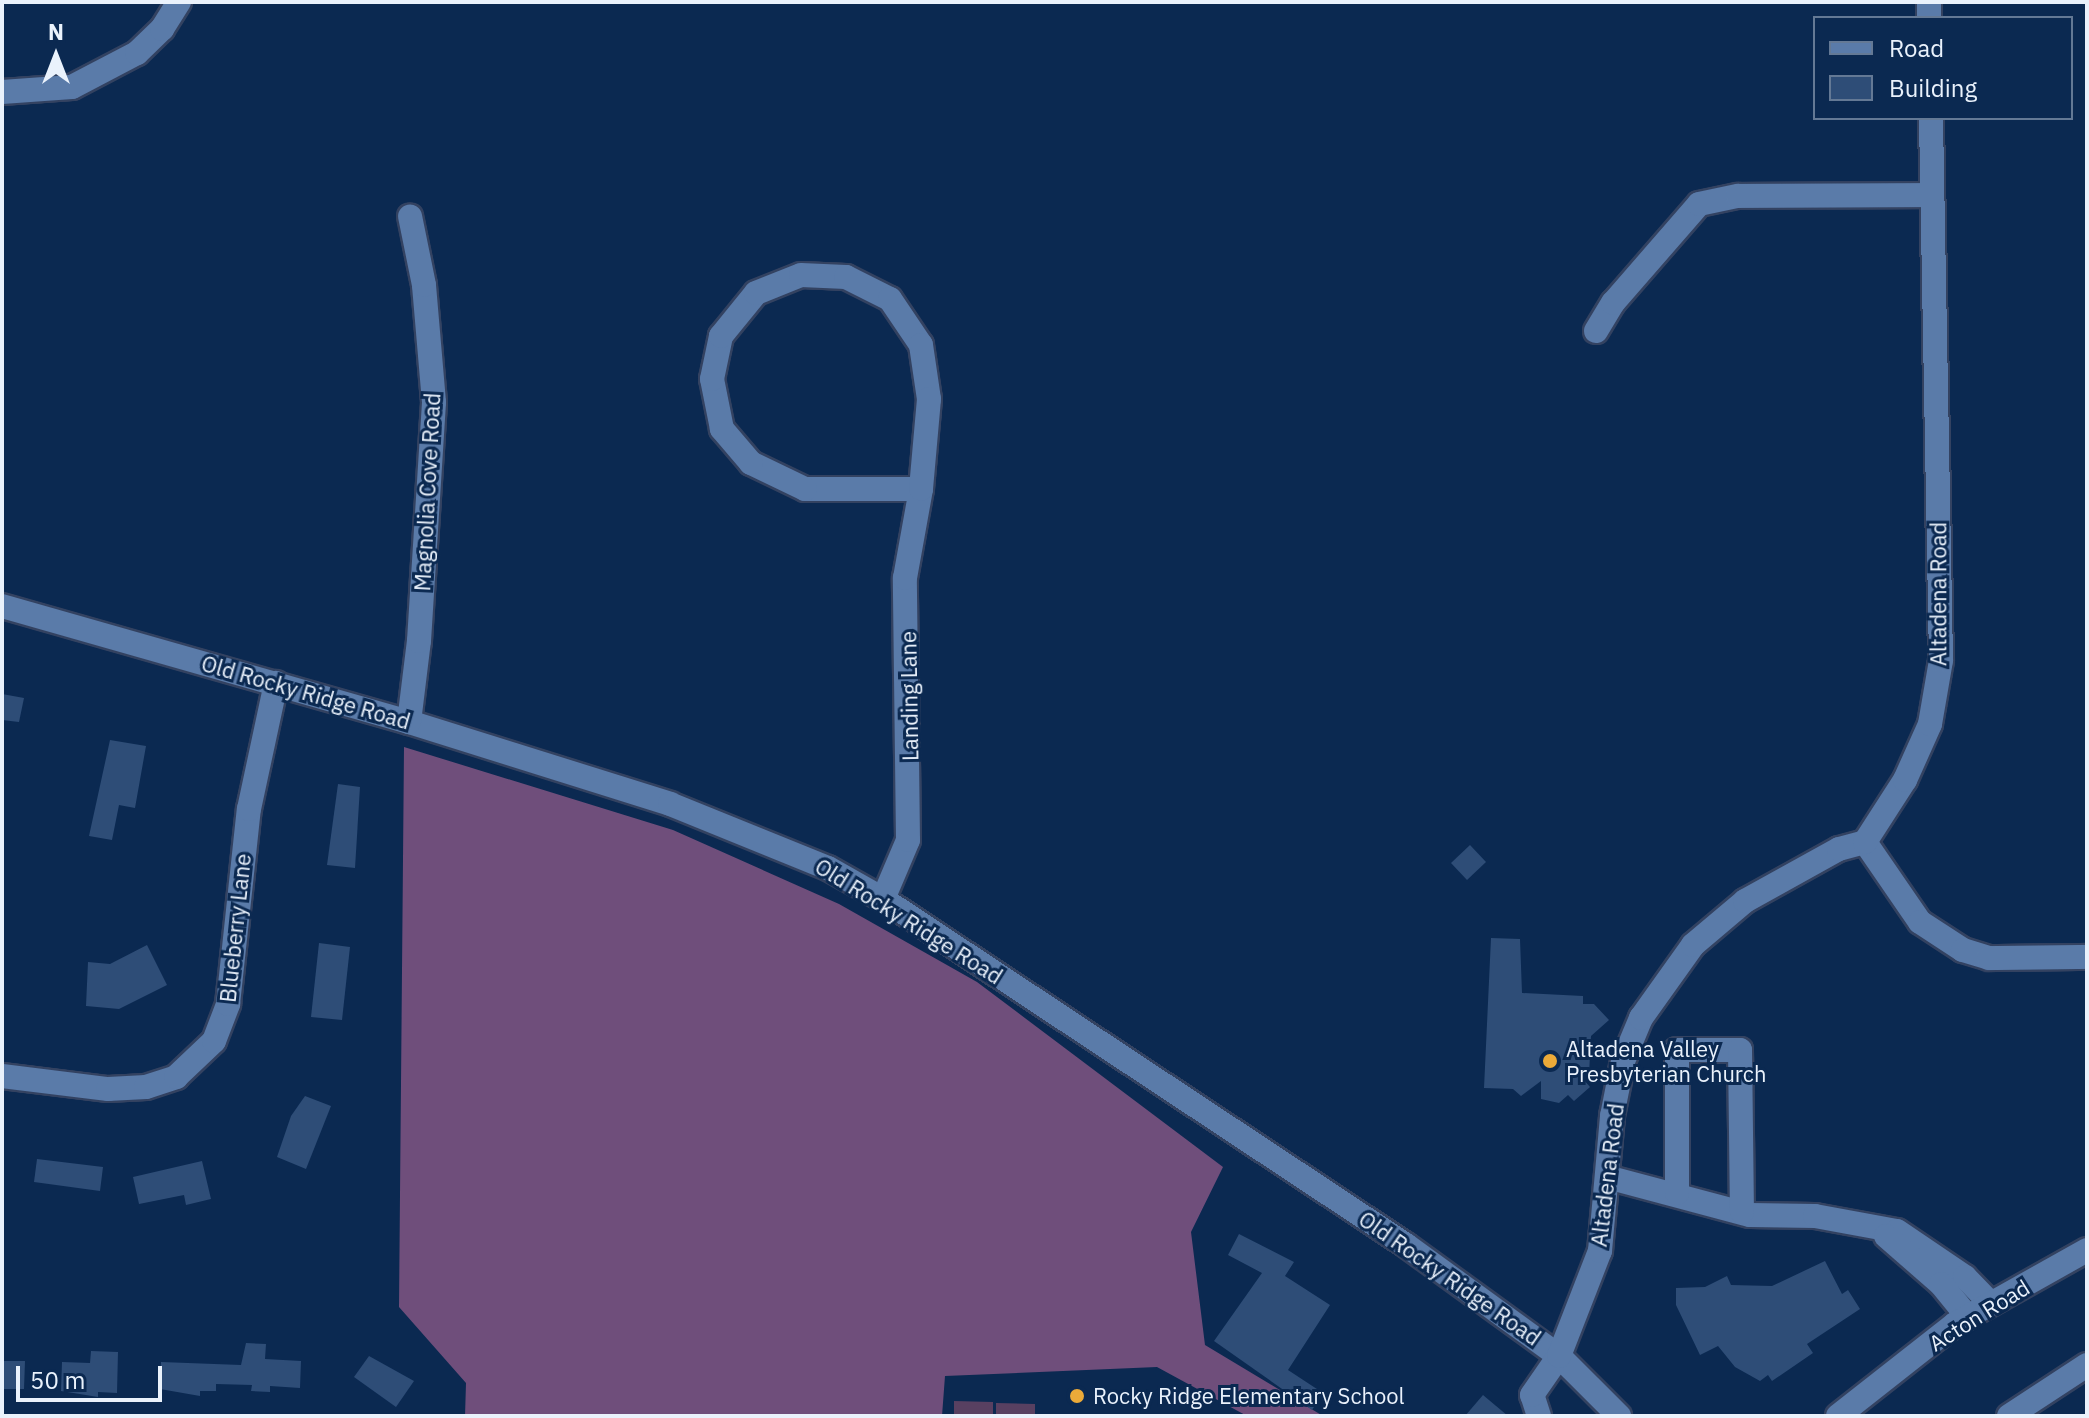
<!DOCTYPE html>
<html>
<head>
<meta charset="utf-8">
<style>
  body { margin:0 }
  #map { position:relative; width:2089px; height:1418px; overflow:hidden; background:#0b2951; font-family:"IBM Plex Sans",sans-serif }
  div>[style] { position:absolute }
  .green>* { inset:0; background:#584061 }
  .forest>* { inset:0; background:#6f4e7b }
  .building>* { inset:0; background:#2e4d77 }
  .roads { filter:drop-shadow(2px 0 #334261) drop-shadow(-2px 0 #334261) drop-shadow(0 2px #334261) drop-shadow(0 -2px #334261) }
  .minor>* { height:24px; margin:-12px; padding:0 12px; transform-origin:12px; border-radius:12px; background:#5a7ba9 }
  .dots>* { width:22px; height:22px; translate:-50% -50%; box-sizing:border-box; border:4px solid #0b2951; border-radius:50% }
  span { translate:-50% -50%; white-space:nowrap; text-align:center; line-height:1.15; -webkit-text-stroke:6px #0b2951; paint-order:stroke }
  .street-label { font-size:22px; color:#eaf2fc }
  .poi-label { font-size:22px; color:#eaf2fc }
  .left { translate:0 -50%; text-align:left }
  .frame { position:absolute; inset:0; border:4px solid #eaf2fc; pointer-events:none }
  .legend { position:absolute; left:1813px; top:16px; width:260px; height:104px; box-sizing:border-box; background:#0b2951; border:2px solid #647995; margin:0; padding:10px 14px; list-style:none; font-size:24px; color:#eaf2fc }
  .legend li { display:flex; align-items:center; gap:16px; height:40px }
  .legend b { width:40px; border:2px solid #647995 }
  .north { position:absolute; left:16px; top:16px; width:80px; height:80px; -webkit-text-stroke:6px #0b2951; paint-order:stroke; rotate:0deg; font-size:22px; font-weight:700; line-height:32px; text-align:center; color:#eaf2fc }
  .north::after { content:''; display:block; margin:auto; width:28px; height:36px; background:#eaf2fc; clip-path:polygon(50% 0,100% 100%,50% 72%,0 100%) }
  .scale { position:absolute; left:16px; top:1366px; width:146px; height:36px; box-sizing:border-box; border:4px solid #eaf2fc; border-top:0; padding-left:10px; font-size:24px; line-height:28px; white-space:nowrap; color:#eaf2fc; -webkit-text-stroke:6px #0b2951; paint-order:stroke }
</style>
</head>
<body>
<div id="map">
  <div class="green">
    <div style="clip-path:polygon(954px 1401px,993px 1402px,993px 1416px,954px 1416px)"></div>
    <div style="clip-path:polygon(996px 1403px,1035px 1404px,1035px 1416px,996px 1416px)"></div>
  </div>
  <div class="forest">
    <div style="clip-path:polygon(404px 747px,673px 830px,839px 904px,977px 982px,1223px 1167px,1191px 1232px,1205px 1345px,1323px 1416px,1247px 1416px,1157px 1367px,945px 1376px,942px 1416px,465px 1416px,466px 1383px,399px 1307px)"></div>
  </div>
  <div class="building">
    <div style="clip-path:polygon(2px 694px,24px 698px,19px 722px,2px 720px)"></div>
    <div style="clip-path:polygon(110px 740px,146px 746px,135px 808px,119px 805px,112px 840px,89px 836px)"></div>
    <div style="clip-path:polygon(338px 784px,360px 787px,355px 868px,327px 865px)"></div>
    <div style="clip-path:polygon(1470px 845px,1486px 862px,1467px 880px,1451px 863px)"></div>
    <div style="clip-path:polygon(1491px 938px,1520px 939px,1522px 993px,1583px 996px,1583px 1004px,1594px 1004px,1609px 1020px,1591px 1036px,1589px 1075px,1584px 1080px,1590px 1087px,1574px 1101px,1568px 1095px,1559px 1103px,1541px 1099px,1541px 1081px,1521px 1096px,1513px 1089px,1484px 1088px)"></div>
    <div style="clip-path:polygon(319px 943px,350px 947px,342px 1020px,311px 1017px)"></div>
    <div style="clip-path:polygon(147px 945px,167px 985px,119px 1009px,86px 1006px,88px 962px,110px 964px)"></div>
    <div style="clip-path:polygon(305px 1096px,331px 1106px,306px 1169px,277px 1157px,291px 1116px)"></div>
    <div style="clip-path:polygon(37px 1159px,103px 1167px,100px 1191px,34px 1182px)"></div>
    <div style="clip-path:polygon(202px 1161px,211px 1199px,186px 1205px,184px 1195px,139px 1204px,133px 1177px)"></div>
    <div style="clip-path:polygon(1239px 1234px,1294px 1262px,1285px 1276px,1330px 1305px,1288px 1370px,1323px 1393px,1312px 1410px,1214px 1341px,1262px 1273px,1228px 1255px)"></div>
    <div style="clip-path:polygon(1825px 1261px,1842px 1294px,1848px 1290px,1860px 1309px,1807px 1344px,1813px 1353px,1772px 1381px,1768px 1375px,1760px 1381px,1735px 1367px,1718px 1346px,1700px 1355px,1676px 1305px,1676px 1288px,1705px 1287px,1727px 1276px,1731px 1285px,1772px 1286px)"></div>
    <div style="clip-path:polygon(246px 1343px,266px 1344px,265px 1359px,301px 1361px,300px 1388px,270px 1386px,270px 1392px,251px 1391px,252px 1385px,216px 1384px,216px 1391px,200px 1391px,200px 1396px,160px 1389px,161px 1362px,241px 1365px)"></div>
    <div style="clip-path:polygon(91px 1351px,118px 1352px,117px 1393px,98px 1392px,98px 1397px,61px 1391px,62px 1362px,90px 1363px)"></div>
    <div style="clip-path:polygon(369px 1356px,414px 1381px,396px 1407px,354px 1377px)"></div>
    <div style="clip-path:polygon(2px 1361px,25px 1361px,24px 1389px,2px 1389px)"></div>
    <div style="clip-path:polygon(1483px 1395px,1508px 1416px,1465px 1416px)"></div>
  </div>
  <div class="roads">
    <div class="minor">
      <div style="left:1929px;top:2px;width:16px;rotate:90deg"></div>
      <div style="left:2px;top:92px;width:70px;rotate:-4.1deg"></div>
      <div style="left:72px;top:87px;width:73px;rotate:-27.6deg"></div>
      <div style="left:137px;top:53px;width:35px;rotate:-44deg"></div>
      <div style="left:162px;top:29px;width:32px;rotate:-58deg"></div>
      <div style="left:1596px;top:331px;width:33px;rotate:-59deg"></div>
      <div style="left:1613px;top:303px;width:131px;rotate:-49deg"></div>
      <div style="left:1699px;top:204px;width:40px;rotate:-12deg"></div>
      <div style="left:1738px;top:196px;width:194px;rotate:-0.3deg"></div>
      <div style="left:2px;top:606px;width:423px;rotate:15.9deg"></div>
      <div style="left:409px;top:722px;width:274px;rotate:17.4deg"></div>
      <div style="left:670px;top:804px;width:170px;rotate:22.1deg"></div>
      <div style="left:828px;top:868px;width:63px;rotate:29.4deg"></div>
      <div style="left:883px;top:899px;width:627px;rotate:33.49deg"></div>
      <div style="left:1406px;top:1245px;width:189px;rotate:36deg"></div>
      <div style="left:1559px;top:1356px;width:85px;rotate:45deg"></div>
      <div style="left:409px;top:722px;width:82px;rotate:-83deg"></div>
      <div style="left:419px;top:641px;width:239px;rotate:-86.4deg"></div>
      <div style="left:434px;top:402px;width:117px;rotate:-94.9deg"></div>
      <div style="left:424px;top:285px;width:70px;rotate:-101.5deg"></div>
      <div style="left:1865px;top:842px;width:97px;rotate:55.5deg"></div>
      <div style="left:1920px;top:922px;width:51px;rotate:33.1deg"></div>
      <div style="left:1963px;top:950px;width:27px;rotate:17deg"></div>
      <div style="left:1989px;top:958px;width:98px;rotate:-0.6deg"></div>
      <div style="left:883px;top:899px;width:64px;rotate:-67deg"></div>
      <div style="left:908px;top:840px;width:262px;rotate:-90.7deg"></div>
      <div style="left:905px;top:578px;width:90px;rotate:-79.8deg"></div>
      <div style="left:921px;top:489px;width:116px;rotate:180deg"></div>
      <div style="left:805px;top:489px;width:60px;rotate:-154.3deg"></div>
      <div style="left:751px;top:463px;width:45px;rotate:-130.5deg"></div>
      <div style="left:722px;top:429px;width:51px;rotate:-101.3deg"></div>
      <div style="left:712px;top:379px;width:44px;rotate:-78.2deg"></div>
      <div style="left:721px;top:336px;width:55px;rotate:-50.9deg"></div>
      <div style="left:756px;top:293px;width:48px;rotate:-21.8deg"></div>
      <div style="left:801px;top:275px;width:45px;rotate:2.5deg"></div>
      <div style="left:846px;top:277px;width:49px;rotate:26.6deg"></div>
      <div style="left:890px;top:299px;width:55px;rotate:56deg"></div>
      <div style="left:921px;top:345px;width:55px;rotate:81.6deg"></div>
      <div style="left:929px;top:399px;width:90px;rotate:95.1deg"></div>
      <div style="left:2px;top:1076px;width:107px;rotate:7deg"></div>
      <div style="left:108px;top:1089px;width:38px;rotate:-3deg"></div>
      <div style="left:146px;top:1087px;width:32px;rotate:-18deg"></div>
      <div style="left:176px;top:1077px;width:52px;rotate:-43.5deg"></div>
      <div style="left:214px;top:1041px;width:40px;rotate:-69deg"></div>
      <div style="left:228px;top:1004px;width:196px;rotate:-83.9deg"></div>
      <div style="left:249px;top:809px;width:129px;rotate:-77.9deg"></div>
      <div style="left:1607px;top:1177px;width:148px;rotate:14.9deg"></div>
      <div style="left:1750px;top:1215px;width:65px;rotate:0.9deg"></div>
      <div style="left:1815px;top:1216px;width:83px;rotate:10.4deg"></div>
      <div style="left:1897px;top:1231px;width:82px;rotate:34.1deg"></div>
      <div style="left:1965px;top:1277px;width:37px;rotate:46deg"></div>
      <div style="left:1677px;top:1193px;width:143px;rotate:-90deg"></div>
      <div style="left:1677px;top:1050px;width:63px"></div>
      <div style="left:1740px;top:1050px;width:162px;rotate:89.3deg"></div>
      <div style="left:1886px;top:1236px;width:73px;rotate:41.1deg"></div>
      <div style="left:1941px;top:1284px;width:43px;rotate:50.7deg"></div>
      <div style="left:1539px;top:1416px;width:22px;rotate:-108deg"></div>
      <div style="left:1532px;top:1395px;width:47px;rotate:-55.3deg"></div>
      <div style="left:1559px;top:1356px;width:113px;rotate:-68.7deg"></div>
      <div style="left:1600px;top:1251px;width:136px;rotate:-84.9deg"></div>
      <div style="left:1612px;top:1116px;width:56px;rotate:-78.7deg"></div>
      <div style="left:1623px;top:1061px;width:47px;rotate:-67.3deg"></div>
      <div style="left:1641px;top:1018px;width:90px;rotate:-54.5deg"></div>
      <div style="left:1693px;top:945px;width:68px;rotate:-40.2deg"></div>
      <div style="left:1745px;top:901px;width:107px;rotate:-29deg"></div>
      <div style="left:1839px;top:849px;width:27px;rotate:-15deg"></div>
      <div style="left:1865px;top:842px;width:74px;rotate:-57.2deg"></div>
      <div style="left:1905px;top:780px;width:61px;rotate:-65.9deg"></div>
      <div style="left:1930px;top:724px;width:65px;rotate:-80.2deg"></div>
      <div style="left:1941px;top:660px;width:542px;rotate:-91.06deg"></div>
      <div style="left:1838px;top:1416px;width:149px;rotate:-38.2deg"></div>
      <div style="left:1955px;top:1324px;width:151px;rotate:-29.3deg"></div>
      <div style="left:2009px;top:1416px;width:93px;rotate:-33.2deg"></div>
    </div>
  </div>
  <div class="dots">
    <div style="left:1550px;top:1061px;background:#ebaa39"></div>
    <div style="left:1077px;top:1396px;background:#ebaa39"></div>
  </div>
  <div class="street-label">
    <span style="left:427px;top:492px;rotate:-87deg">Magnolia Cove Road</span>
    <span style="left:1938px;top:594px;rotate:-90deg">Altadena Road</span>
    <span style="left:306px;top:692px;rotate:16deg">Old Rocky Ridge Road</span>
    <span style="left:909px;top:696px;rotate:-91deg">Landing Lane</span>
    <span style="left:909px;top:921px;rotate:32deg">Old Rocky Ridge Road</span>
    <span style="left:235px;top:928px;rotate:-84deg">Blueberry Lane</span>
    <span style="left:1607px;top:1175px;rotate:-83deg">Altadena Road</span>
    <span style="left:1450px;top:1278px;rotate:35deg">Old Rocky Ridge Road</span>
    <span style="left:1979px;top:1315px;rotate:-32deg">Acton Road</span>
  </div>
  <div class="poi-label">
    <span class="left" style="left:1566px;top:1061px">Altadena Valley<br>Presbyterian Church</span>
    <span class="left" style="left:1093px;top:1396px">Rocky Ridge Elementary School</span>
  </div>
  <div class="frame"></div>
  <ul class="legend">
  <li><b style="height:10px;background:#5a7ba9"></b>Road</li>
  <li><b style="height:22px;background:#2e4d77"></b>Building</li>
  </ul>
  <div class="north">N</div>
  <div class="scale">50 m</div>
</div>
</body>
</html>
